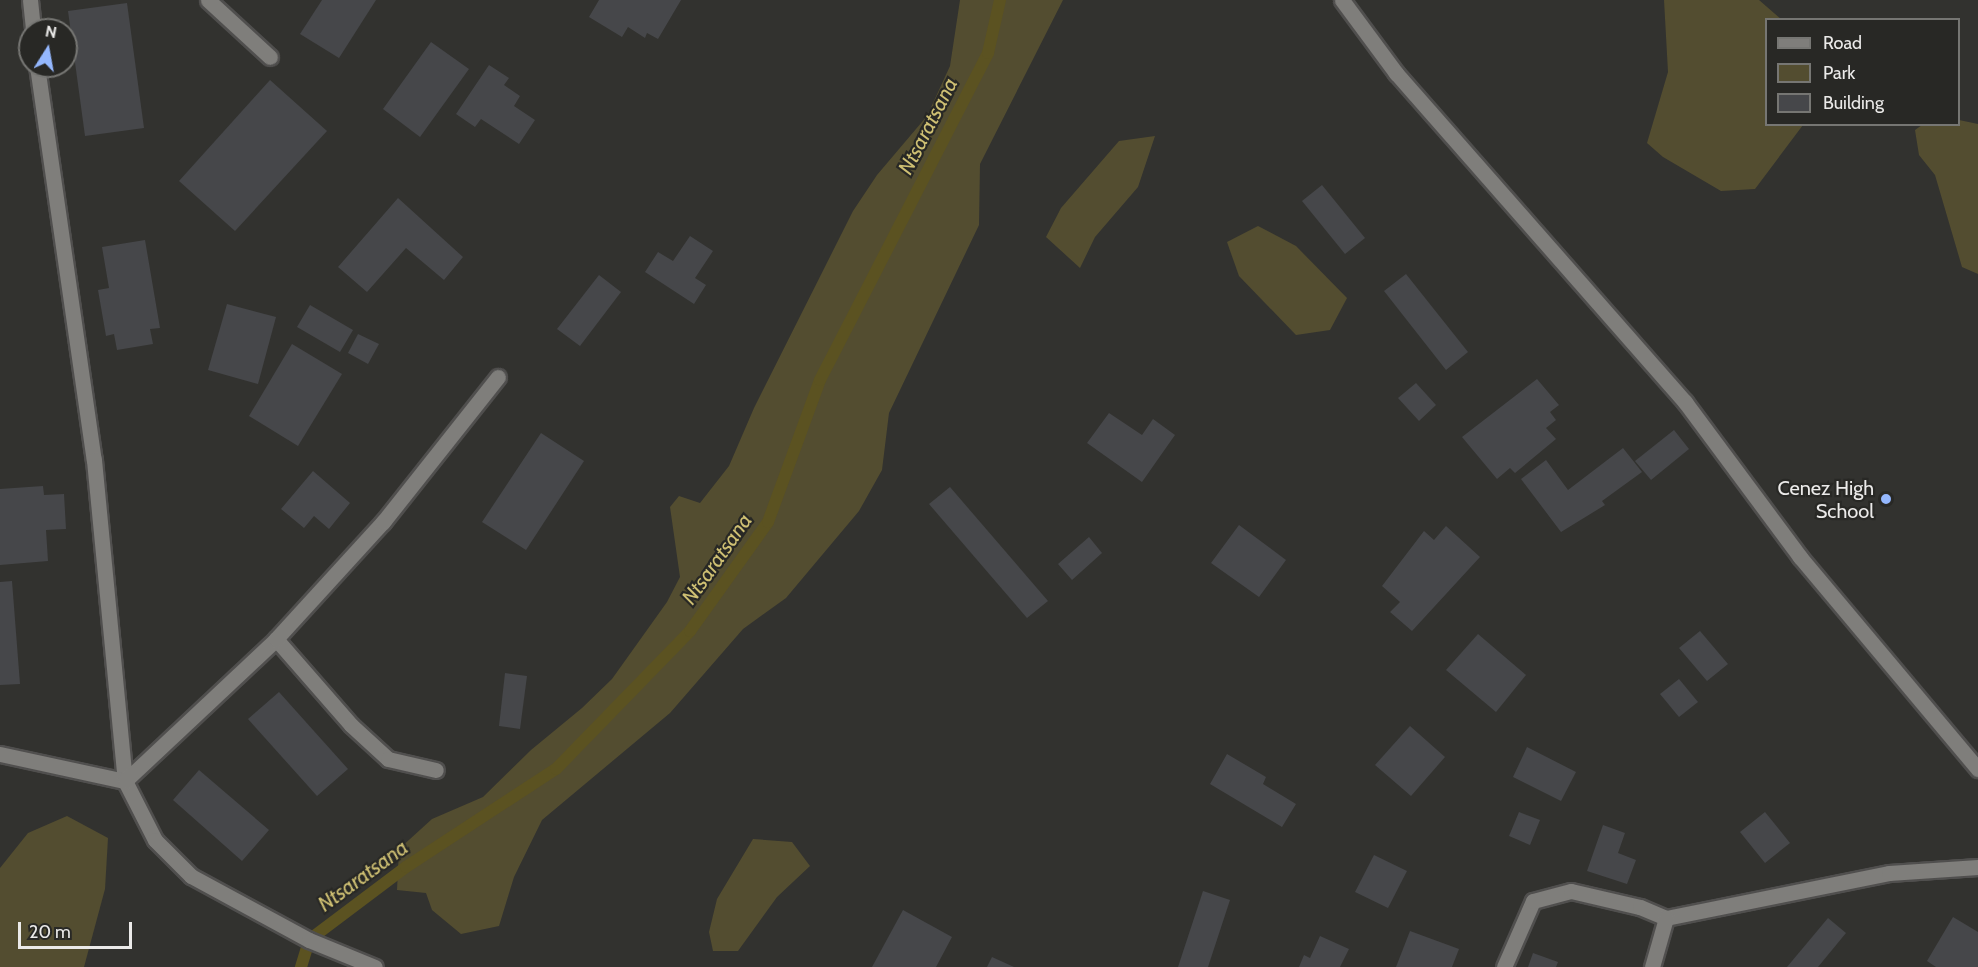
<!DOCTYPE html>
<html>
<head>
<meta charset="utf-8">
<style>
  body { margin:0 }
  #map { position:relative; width:1978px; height:967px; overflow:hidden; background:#32322f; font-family:Cabin,sans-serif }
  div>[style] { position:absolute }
  .green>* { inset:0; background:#534d30 }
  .stream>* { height:12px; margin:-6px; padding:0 6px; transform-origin:6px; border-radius:6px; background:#5b5221 }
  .building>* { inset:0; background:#46474a }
  .roads { filter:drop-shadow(2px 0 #504f4e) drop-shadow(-2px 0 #504f4e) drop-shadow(0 2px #504f4e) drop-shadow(0 -2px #504f4e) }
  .minor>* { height:15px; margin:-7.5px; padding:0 7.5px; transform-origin:7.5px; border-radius:7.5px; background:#7f7e7b }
  .dots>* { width:16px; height:16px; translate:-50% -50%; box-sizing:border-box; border:3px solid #282825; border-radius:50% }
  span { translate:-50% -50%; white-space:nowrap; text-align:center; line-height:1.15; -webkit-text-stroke:4.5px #282825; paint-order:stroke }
  .poi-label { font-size:20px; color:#ebeae9 }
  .right { translate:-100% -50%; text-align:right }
  .water-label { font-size:21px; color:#cfc073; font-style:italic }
  .legend { position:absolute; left:1765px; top:18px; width:195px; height:108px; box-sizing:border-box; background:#282825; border:2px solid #767673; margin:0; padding:8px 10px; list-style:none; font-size:18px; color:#ebeae9 }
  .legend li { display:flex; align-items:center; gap:12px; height:30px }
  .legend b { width:30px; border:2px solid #767673 }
  .north { position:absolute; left:18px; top:18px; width:60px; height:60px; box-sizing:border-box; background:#282825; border:2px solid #767673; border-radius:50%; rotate:11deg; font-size:16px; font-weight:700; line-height:24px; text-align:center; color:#ebeae9 }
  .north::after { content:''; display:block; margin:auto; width:21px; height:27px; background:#94b7fd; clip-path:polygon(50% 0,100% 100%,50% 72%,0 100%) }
  .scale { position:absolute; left:18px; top:922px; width:114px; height:27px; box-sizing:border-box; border:3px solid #ebeae9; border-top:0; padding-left:8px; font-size:18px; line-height:21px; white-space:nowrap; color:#ebeae9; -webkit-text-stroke:4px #282825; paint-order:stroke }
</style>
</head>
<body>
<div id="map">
  <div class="green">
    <div style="clip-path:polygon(960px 0,1063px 0,980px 164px,979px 225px,889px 413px,882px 470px,859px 511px,786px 598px,743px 629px,670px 713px,542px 820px,514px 877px,499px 926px,461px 934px,432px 910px,426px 893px,397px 890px,399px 849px,432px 819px,483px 797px,531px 750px,582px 708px,612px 679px,667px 602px,680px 577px,670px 507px,679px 496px,700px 503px,729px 466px,754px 408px,853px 211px,877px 175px,927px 116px,950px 66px)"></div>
    <div style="clip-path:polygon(1664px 0,1759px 0,1781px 19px,1766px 20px,1766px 124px,1803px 125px,1755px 189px,1721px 191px,1663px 157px,1647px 143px,1668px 72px)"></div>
    <div style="clip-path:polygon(1959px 120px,1978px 124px,1978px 274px,1962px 267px,1935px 175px,1919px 155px,1915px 130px,1922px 125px,1958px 124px)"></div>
    <div style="clip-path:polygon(1155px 136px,1138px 187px,1095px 237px,1080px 268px,1046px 237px,1061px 208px,1119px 141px)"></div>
    <div style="clip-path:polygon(1258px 226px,1296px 246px,1347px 298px,1330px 330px,1296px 335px,1239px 276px,1227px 242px)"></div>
    <div style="clip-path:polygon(67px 816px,108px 838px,105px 889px,84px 967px,0 967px,0 868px,28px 833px)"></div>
    <div style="clip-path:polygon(753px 839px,792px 842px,810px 866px,777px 897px,738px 951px,713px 951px,709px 932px,717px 899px)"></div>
  </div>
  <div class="stream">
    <div style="left:301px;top:967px;width:28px;rotate:-73deg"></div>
    <div style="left:309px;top:940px;width:121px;rotate:-37deg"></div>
    <div style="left:406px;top:867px;width:179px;rotate:-33.2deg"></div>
    <div style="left:556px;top:769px;width:192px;rotate:-45.8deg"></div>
    <div style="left:690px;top:631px;width:134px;rotate:-54.4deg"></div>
    <div style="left:768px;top:522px;width:151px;rotate:-69.9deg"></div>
    <div style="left:820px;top:380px;width:368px;rotate:-62.8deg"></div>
    <div style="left:988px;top:53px;width:54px;rotate:-77.2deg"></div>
  </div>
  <div class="building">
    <div style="clip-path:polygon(322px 0,376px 0,339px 58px,300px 34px)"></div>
    <div style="clip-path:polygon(599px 0,681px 0,658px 39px,647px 33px,645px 38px,628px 27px,622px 37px,589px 17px)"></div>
    <div style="clip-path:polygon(127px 3px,144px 128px,85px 136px,68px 11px)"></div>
    <div style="clip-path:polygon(431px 42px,469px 69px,420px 137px,383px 109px)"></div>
    <div style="clip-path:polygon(489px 65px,509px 78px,504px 85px,520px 96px,514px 106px,535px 120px,519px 144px,481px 119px,475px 127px,456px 114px)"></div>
    <div style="clip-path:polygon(270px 80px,327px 131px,235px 231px,179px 181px)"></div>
    <div style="clip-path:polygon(1322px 185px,1365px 238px,1345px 254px,1302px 201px)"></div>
    <div style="clip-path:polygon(398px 198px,463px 257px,444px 280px,406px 248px,367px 292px,338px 267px)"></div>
    <div style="clip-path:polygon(690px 236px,713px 251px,695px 278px,706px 285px,694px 304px,645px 272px,658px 252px,673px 261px)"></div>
    <div style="clip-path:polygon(145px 240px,160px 328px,150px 329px,153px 344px,117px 350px,114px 334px,106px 336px,98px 290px,109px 288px,102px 247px)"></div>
    <div style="clip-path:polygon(1406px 274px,1468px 352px,1446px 370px,1384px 291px)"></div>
    <div style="clip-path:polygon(599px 275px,621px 292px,580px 346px,557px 329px)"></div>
    <div style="clip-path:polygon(227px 304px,276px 317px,258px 384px,208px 370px)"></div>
    <div style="clip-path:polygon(310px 305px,353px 330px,340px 352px,297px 327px)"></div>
    <div style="clip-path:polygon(358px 334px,379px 344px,368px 364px,348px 353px)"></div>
    <div style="clip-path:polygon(292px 344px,342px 374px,298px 446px,249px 416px)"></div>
    <div style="clip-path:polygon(1537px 379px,1559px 405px,1550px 412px,1556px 420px,1546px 428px,1556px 439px,1515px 473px,1510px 468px,1497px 479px,1462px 437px)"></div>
    <div style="clip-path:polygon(1416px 383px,1436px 405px,1419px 421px,1398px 398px)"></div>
    <div style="clip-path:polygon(1109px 413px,1142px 435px,1153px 419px,1175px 435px,1142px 482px,1087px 443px)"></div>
    <div style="clip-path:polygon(1674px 430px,1689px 449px,1651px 480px,1635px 461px)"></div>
    <div style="clip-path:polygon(541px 433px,584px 461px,526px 550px,482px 522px)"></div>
    <div style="clip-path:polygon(1623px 448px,1642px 472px,1602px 501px,1605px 505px,1561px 532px,1521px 479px,1546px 460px,1568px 490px)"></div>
    <div style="clip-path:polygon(313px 471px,350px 503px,329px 529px,314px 516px,304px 528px,281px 509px)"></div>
    <div style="clip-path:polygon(43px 486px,44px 495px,64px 494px,66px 529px,46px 530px,48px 561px,0 565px,0 489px)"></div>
    <div style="clip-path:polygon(950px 487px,1048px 601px,1027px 618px,929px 504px)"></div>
    <div style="clip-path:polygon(1239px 525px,1286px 560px,1259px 597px,1211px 563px)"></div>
    <div style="clip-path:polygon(1446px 526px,1480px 557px,1412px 631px,1390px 612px,1400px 602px,1382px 586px,1424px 531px,1434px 540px)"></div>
    <div style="clip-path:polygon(1089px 537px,1102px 553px,1072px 580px,1058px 564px)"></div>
    <div style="clip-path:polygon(12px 581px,20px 684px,0 685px,0 582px)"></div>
    <div style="clip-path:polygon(1700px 631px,1728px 664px,1707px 681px,1679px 648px)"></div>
    <div style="clip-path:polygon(1478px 634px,1526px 675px,1496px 712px,1446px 670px)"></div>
    <div style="clip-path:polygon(505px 673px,527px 676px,520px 729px,499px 726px)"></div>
    <div style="clip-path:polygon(1679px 679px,1698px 702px,1679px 717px,1660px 694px)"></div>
    <div style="clip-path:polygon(279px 692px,348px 769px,317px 796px,248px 719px)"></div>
    <div style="clip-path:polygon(1410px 726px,1445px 757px,1411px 796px,1375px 765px)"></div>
    <div style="clip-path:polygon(1527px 747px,1576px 772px,1561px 801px,1513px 777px)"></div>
    <div style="clip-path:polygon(1227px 754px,1266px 777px,1263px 784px,1296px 804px,1282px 827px,1210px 784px)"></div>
    <div style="clip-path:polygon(199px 770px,269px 830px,242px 861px,173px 800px)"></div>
    <div style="clip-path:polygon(1519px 812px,1540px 820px,1530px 845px,1509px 836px)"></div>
    <div style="clip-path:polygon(1765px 812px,1790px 843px,1765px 863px,1740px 832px)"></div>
    <div style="clip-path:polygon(1603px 825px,1625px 833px,1618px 853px,1636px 860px,1627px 884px,1587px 871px)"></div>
    <div style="clip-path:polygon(1374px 855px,1407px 871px,1388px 908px,1355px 892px)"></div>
    <div style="clip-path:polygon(1203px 891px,1230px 900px,1208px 967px,1178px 967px)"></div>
    <div style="clip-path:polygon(903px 910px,952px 937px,936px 967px,872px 967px)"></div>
    <div style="clip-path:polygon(1953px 917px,1978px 932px,1978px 967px,1936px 967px,1927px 961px)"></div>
    <div style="clip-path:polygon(1828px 918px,1846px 933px,1818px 967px,1787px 967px)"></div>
    <div style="clip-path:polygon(1410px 931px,1459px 949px,1452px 967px,1396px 967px)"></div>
    <div style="clip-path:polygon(1320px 936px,1349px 949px,1340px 967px,1299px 967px,1304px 955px,1310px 958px)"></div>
    <div style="clip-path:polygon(1533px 953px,1558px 962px,1556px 967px,1528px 967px)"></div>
    <div style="clip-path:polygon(992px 957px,1014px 967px,987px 967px)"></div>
  </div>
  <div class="roads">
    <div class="minor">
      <div style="left:30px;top:0;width:30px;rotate:84deg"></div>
      <div style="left:208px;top:0;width:84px;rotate:42.6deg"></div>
      <div style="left:1342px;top:0;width:91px;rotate:53.5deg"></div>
      <div style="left:1396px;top:73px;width:438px;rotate:48.7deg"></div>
      <div style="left:1685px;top:402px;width:193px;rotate:53.4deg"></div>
      <div style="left:1800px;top:557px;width:277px;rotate:50deg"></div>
      <div style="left:37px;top:66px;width:398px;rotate:81.8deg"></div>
      <div style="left:94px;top:460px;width:322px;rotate:84.5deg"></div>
      <div style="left:276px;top:639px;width:114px;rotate:48.9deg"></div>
      <div style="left:351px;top:725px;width:50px;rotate:42.6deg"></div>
      <div style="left:388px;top:759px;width:49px;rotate:12.9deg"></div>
      <div style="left:0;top:754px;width:128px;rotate:12.2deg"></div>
      <div style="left:125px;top:781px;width:66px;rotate:63deg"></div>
      <div style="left:155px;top:840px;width:51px;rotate:45deg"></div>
      <div style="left:191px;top:876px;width:134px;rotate:28.5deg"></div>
      <div style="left:309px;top:940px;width:71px;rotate:22.2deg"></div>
      <div style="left:125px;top:781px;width:207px;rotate:-43.2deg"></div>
      <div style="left:276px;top:639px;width:159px;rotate:-47.6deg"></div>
      <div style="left:383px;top:522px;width:185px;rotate:-51.6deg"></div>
      <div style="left:1504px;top:967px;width:72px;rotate:-66.3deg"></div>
      <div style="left:1533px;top:901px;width:39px;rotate:-15deg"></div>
      <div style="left:1571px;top:891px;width:71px;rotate:13.1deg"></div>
      <div style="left:1640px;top:907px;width:28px;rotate:23deg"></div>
      <div style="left:1666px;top:918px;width:227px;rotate:-11.4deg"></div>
      <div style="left:1889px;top:873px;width:89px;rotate:-3.9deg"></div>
      <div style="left:1652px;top:967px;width:51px;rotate:-74.1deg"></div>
    </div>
  </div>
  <div class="dots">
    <div style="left:1886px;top:499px;background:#94b7fd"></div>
  </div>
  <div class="poi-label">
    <span class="right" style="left:1874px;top:500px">Cenez High<br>School</span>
  </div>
  <div class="water-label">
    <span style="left:928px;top:126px;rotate:-63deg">Ntsaratsana</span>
    <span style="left:717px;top:559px;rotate:-55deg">Ntsaratsana</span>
    <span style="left:363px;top:876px;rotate:-36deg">Ntsaratsana</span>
  </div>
  <ul class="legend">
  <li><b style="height:8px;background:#7f7e7b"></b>Road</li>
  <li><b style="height:16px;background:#534d30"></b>Park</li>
  <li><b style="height:16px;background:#46474a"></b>Building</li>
  </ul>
  <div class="north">N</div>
  <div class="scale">20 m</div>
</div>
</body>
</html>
